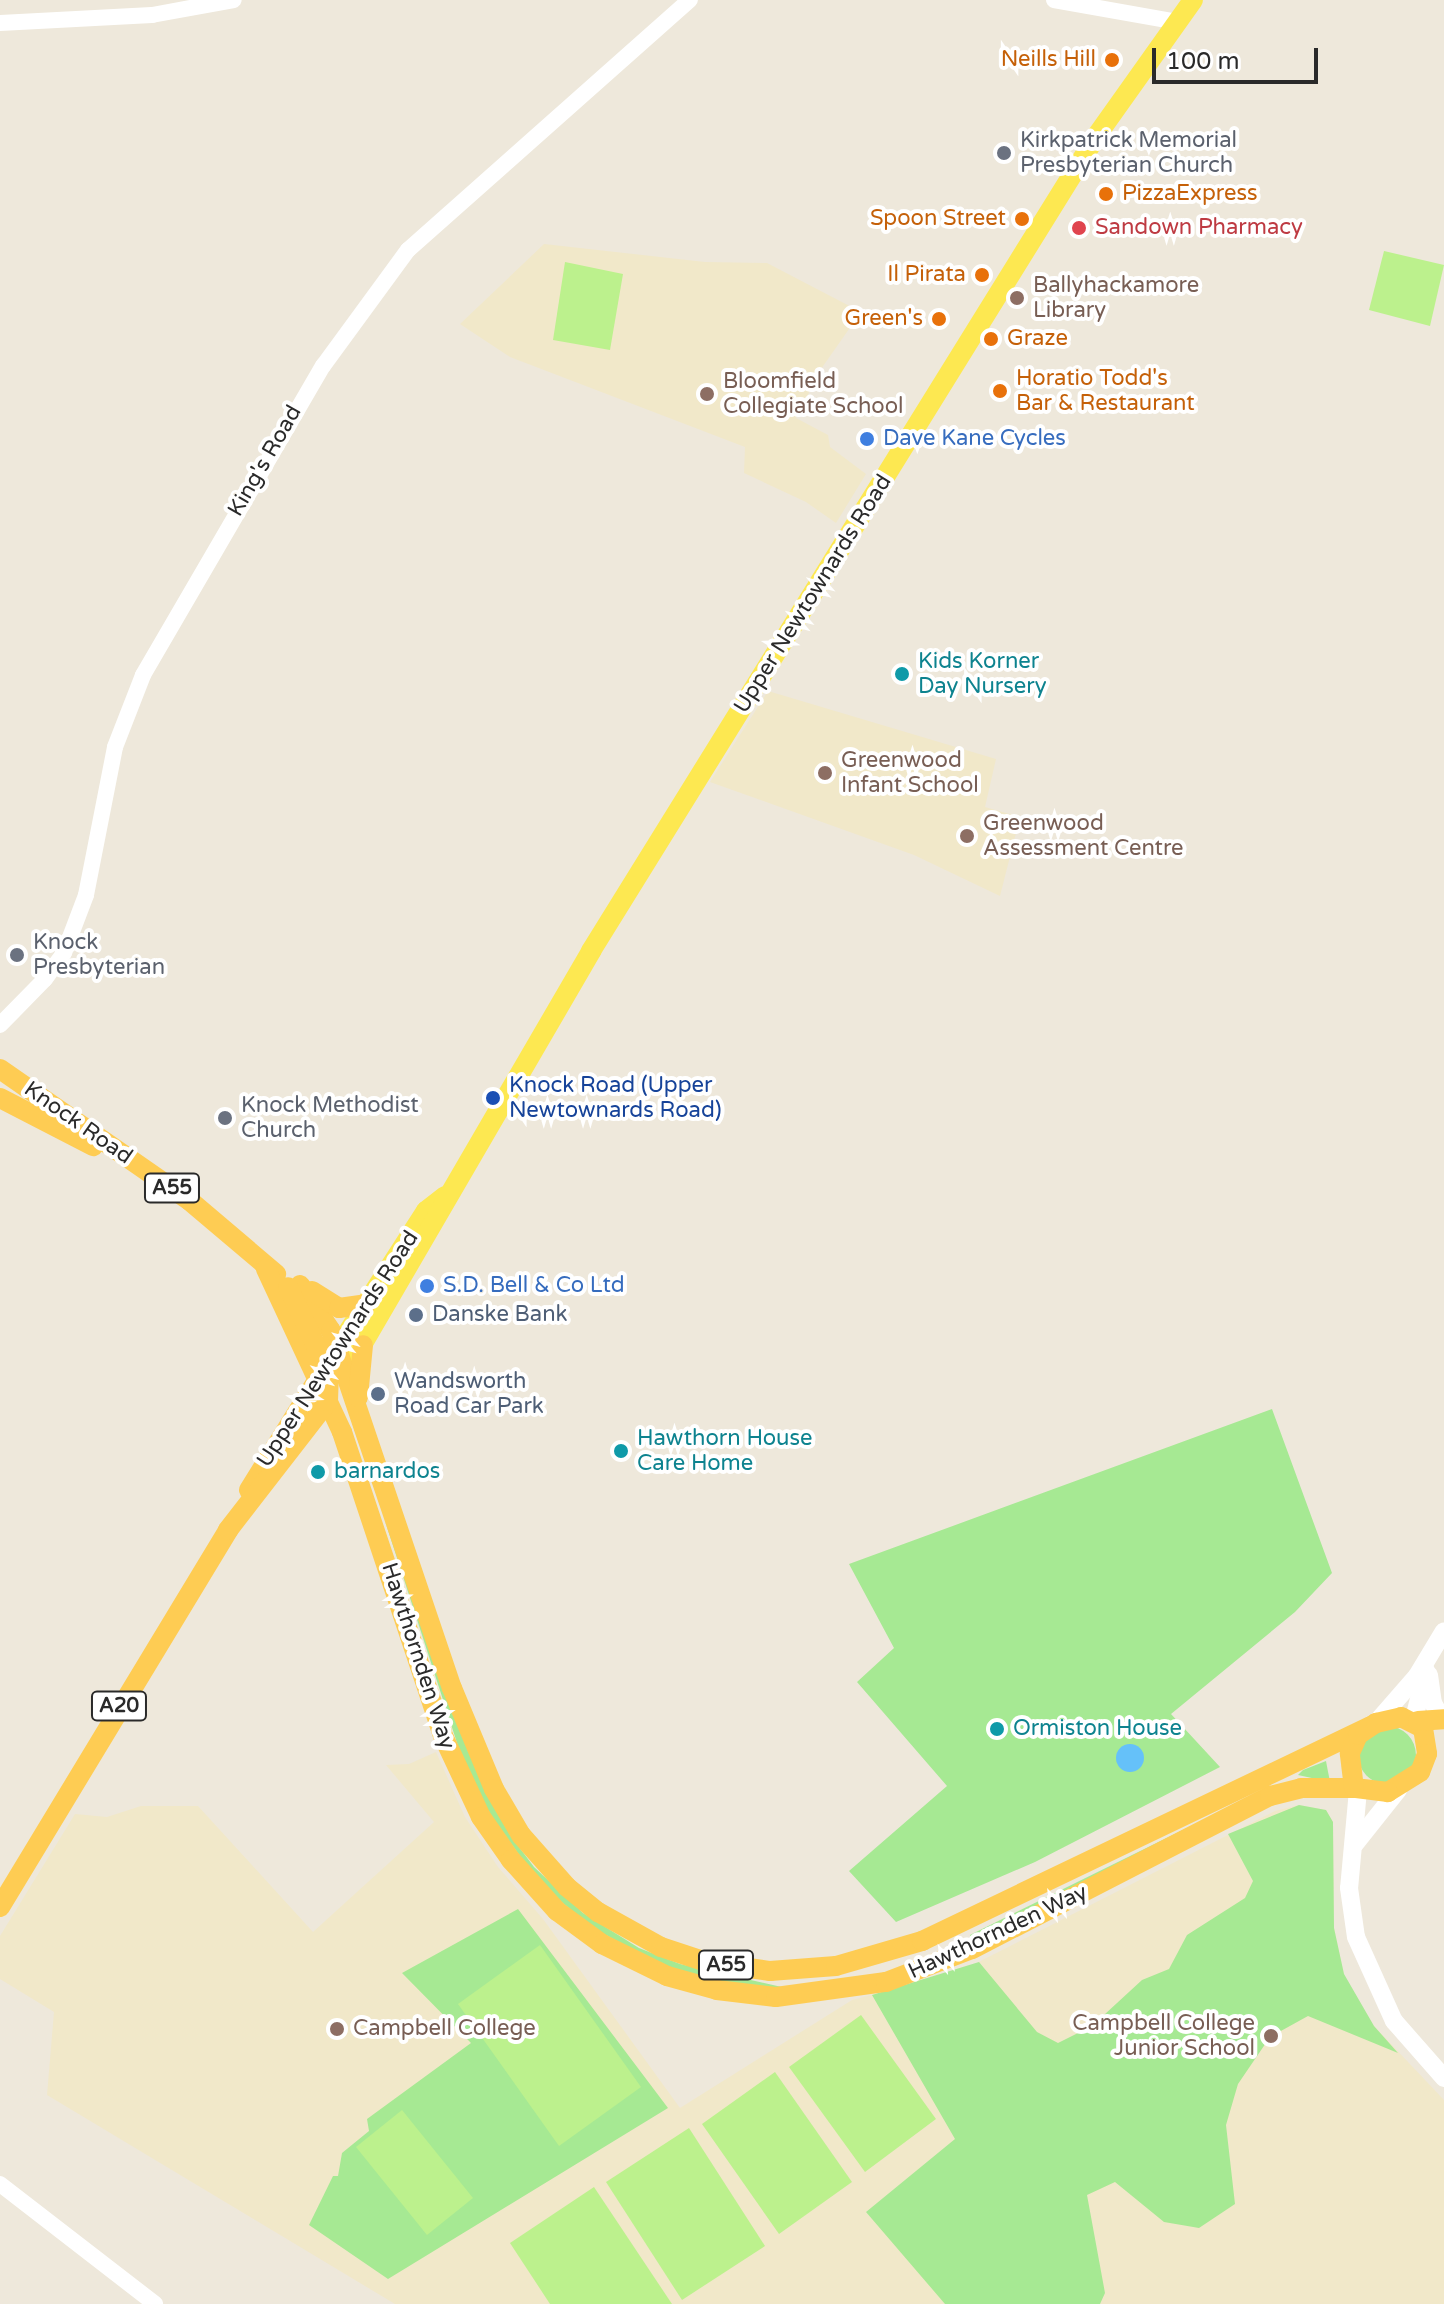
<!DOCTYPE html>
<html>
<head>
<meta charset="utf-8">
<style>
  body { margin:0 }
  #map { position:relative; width:1444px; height:2304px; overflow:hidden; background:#eee8db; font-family:"Varela Round",sans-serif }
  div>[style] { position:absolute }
  .education>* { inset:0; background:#f1e8c9 }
  .green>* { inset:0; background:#a6e993 }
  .round { border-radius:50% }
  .pitch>* { inset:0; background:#bcf18d }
  .water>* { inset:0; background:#65c1f9 }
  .tertiary>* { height:16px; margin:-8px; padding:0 8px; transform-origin:8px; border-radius:8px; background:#fff }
  .secondary>* { height:18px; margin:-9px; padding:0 9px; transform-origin:9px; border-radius:9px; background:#fff }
  .primary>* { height:20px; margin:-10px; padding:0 10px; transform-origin:10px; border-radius:10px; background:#fde851 }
  .trunk>* { height:20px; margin:-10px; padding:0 10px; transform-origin:10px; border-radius:10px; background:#fecc53 }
  .dots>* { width:22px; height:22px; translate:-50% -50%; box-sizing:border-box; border:4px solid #fff; border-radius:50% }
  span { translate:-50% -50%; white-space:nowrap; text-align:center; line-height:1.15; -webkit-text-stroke:8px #fff; paint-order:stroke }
  .shield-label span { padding:2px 6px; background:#fff; border:2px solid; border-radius:6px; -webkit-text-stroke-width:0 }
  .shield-label { font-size:20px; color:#2a2a2a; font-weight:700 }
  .food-label { font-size:22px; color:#c56008 }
  .right { translate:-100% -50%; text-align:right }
  .left { translate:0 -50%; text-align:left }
  .worship-label { font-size:22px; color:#5b616d }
  .health-label { font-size:22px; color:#be3a42 }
  .education-label { font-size:22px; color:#785e54 }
  .shop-label { font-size:22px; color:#366cbe }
  .street-label { font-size:22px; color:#2a2a2a }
  .culture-label { font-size:22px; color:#0d838f }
  .transit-label { font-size:22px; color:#164399 }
  .service-label { font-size:22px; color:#4e5e75 }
  .scale { position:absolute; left:1152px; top:48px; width:166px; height:36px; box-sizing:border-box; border:4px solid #2a2a2a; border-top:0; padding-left:10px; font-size:24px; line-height:28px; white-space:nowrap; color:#2a2a2a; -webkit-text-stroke:6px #fff; paint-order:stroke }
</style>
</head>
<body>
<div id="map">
  <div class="education">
    <div style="clip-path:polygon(544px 244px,705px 262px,767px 263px,861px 312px,821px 369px,796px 418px,828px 435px,830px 447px,866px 474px,836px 523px,806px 502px,744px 473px,745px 447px,510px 357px,460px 324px)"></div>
    <div style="clip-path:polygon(768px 691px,996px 759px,985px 807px,1020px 817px,1000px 896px,914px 855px,710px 782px)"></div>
    <div style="clip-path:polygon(436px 1752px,465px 1817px,498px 1867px,543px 1919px,680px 2108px,852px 2000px,959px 1972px,1275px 1811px,1299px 1805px,1326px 1810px,1333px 1822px,1334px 1928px,1344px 1975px,1374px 2026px,1444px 2100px,1444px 2304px,395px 2304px,47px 2095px,54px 2012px,0 1979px,0 1936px,75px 1814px,107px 1817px,141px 1806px,198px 1806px,313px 1932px,434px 1822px,386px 1765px,409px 1764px)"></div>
  </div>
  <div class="green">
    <div style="clip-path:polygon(1272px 1409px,1332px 1573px,1295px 1612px,1171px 1714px,1220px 1767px,1035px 1862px,896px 1922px,849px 1871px,947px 1786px,857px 1682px,894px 1648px,849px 1564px)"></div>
    <div style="clip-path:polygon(385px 1521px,510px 1835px,534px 1867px,583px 1913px,639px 1948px,680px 1964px,786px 1988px,739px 1986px,663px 1966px,593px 1928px,540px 1884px,487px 1810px,459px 1749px)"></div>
    <div class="round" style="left:1358px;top:1726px;width:58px;height:58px"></div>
    <div style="clip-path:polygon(1326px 1761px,1330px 1782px,1298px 1775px,1303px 1770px)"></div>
    <div style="clip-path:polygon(1274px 1785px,1275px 1788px,972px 1940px,970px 1935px)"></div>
    <div style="clip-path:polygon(1299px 1805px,1326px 1810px,1333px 1822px,1334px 1928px,1344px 1974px,1374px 2026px,1398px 2053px,1308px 2016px,1270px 2037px,1238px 2084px,1226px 2125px,1235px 2204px,1199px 2228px,1164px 2222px,1115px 2182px,1087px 2195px,1105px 2293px,1100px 2304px,945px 2304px,866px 2212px,955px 2139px,872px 1995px,979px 1962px,1037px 2032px,1058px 2043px,1092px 2026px,1142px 1980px,1169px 1969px,1187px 1935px,1245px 1898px,1253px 1881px,1228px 1834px)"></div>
    <div style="clip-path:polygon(518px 1909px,668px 2108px,388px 2279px,309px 2225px,333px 2176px,338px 2176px,342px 2153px,369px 2131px,367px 2119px,471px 2043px,402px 1973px)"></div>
  </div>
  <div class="pitch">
    <div style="clip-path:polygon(1384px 251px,1444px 265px,1430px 326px,1369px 310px)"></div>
    <div style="clip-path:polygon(565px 262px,623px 274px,610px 350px,553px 340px)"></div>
    <div style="clip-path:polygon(540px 1945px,641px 2087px,559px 2146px,458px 2004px)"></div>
    <div style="clip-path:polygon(861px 2015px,936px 2119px,865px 2172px,789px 2067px)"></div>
    <div style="clip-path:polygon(775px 2072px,852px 2182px,779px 2234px,702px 2124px)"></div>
    <div style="clip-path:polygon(402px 2110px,473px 2198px,427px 2235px,356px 2147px)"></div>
    <div style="clip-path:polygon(689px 2128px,765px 2246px,682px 2300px,606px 2182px)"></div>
    <div style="clip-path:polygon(594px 2187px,672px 2304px,550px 2304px,510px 2243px)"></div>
  </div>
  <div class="water">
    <div class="round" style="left:1116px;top:1744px;width:28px;height:28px"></div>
  </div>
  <div class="tertiary">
    <div style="left:1054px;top:0;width:125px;rotate:10.1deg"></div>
    <div style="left:0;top:23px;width:152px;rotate:-3deg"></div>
    <div style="left:152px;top:15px;width:83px;rotate:-10.4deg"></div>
    <div style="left:0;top:1025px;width:64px;rotate:-45.6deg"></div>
    <div style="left:45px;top:979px;width:32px;rotate:-54deg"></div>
    <div style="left:64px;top:953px;width:62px;rotate:-69.2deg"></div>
    <div style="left:86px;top:895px;width:151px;rotate:-78.9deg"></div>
    <div style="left:115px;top:747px;width:77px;rotate:-68.7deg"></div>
    <div style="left:143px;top:675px;width:358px;rotate:-59.8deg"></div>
    <div style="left:323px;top:366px;width:144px;rotate:-53.8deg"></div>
    <div style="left:408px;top:250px;width:377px;rotate:-41.6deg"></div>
    <div style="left:0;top:2184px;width:196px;rotate:37.7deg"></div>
  </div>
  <div class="secondary">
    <div style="left:1429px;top:1675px;width:28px;rotate:82deg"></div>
    <div style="left:1433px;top:1703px;width:18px;rotate:61deg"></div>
    <div style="left:1414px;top:1719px;width:50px;rotate:-76.2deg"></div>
    <div style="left:1376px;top:1723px;width:62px;rotate:-48.9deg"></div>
    <div style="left:1417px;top:1676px;width:52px;rotate:-59deg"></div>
    <div style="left:1358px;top:1790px;width:98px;rotate:95.2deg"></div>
    <div style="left:1349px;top:1888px;width:49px;rotate:81.9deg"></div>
    <div style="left:1356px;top:1937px;width:92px;rotate:65.7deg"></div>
    <div style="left:1394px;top:2021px;width:76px;rotate:48.7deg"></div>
    <div style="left:1355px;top:1844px;width:69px;rotate:-51.5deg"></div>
  </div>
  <div class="primary">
    <div style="left:337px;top:1349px;width:164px;rotate:-57.2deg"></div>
    <div style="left:426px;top:1211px;width:24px;rotate:-38deg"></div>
    <div style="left:355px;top:1357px;width:470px;rotate:-59.8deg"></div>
    <div style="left:591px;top:951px;width:957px;rotate:-58.2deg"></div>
    <div style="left:1095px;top:138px;width:169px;rotate:-54.6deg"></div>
  </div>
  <div class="trunk">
    <div style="left:0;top:1069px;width:231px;rotate:34.8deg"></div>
    <div style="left:190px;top:1201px;width:113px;rotate:40.3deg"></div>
    <div style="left:0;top:1098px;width:105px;rotate:27.3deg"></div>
    <div style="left:266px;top:1269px;width:180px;rotate:65deg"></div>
    <div style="left:342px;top:1432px;width:323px;rotate:71.6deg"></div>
    <div style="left:444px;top:1738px;width:87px;rotate:64.9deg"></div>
    <div style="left:481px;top:1817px;width:52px;rotate:55.1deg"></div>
    <div style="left:511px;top:1860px;width:69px;rotate:48deg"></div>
    <div style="left:557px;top:1911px;width:56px;rotate:36.3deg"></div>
    <div style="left:602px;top:1944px;width:72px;rotate:26.2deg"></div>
    <div style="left:667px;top:1976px;width:52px;rotate:15.6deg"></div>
    <div style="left:717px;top:1990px;width:59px;rotate:6.8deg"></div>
    <div style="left:776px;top:1997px;width:111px;rotate:-7.8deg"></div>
    <div style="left:886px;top:1982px;width:92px;rotate:-21deg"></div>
    <div style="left:972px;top:1949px;width:335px;rotate:-27.2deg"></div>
    <div style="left:1270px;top:1796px;width:32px;rotate:-14deg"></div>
    <div style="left:1301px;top:1788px;width:53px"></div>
    <div style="left:300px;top:1285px;width:55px;rotate:56deg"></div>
    <div style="left:331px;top:1331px;width:377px;rotate:71.3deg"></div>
    <div style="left:452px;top:1688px;width:109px;rotate:67.4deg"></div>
    <div style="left:494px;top:1789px;width:53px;rotate:59.6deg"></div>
    <div style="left:521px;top:1835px;width:69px;rotate:48.5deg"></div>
    <div style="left:567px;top:1887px;width:40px;rotate:39deg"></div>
    <div style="left:598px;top:1912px;width:72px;rotate:29.1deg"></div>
    <div style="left:661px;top:1947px;width:47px;rotate:18.4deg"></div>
    <div style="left:706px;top:1962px;width:65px;rotate:8deg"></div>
    <div style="left:770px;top:1971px;width:66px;rotate:-4.3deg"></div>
    <div style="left:836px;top:1966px;width:90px;rotate:-16.2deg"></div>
    <div style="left:922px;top:1941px;width:497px;rotate:-25.6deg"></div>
    <div style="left:312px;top:1291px;width:32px;rotate:32deg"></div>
    <div style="left:339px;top:1308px;width:27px;rotate:-8deg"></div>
    <div style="left:358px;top:1397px;width:52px;rotate:-84.5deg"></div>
    <div style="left:249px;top:1490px;width:140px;rotate:-58.1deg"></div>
    <div style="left:1401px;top:1717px;width:25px;rotate:27deg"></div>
    <div style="left:1423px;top:1728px;width:26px;rotate:81deg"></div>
    <div style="left:1427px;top:1754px;width:19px;rotate:111deg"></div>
    <div style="left:1420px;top:1772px;width:38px;rotate:148deg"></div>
    <div style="left:1388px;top:1792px;width:34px;rotate:-173deg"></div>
    <div style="left:1354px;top:1788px;width:35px;rotate:-97deg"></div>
    <div style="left:1350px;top:1753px;width:20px;rotate:-66deg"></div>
    <div style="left:1358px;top:1735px;width:22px;rotate:-34deg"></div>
    <div style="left:1376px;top:1723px;width:26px;rotate:-13deg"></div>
    <div style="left:1418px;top:1721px;width:26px;rotate:-4deg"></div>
    <div style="left:0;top:1907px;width:441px;rotate:-58.8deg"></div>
    <div style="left:228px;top:1530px;width:163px;rotate:-52.2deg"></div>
    <div style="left:328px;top:1401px;width:28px;rotate:-88deg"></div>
    <div style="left:329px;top:1373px;width:95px;rotate:-115.5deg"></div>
  </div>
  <div class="dots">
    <div style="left:1112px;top:60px;background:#e8710a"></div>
    <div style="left:1004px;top:153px;background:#6b7280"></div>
    <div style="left:1106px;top:194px;background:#e8710a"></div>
    <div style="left:1022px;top:219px;background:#e8710a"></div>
    <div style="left:1079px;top:228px;background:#e0444e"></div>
    <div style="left:982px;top:275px;background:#e8710a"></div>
    <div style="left:1017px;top:298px;background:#8d6e63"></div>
    <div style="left:939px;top:319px;background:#e8710a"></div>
    <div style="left:991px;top:339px;background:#e8710a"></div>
    <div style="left:1000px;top:391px;background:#e8710a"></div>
    <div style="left:707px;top:394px;background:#8d6e63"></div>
    <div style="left:867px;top:439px;background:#3f7fe0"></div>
    <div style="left:902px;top:674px;background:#0f9aa8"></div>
    <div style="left:825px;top:773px;background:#8d6e63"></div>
    <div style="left:967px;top:836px;background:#8d6e63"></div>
    <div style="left:17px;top:955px;background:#6b7280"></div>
    <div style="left:493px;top:1098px;background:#1a4fb4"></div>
    <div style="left:225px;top:1118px;background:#6b7280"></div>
    <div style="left:427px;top:1286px;background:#3f7fe0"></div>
    <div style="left:416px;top:1315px;background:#5c6f8a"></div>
    <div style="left:378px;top:1394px;background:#5c6f8a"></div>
    <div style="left:621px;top:1451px;background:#0f9aa8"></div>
    <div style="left:318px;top:1472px;background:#0f9aa8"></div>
    <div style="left:997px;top:1729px;background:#0f9aa8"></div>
    <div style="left:337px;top:2029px;background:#8d6e63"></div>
    <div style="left:1271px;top:2036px;background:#8d6e63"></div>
  </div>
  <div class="shield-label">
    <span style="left:172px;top:1188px">A55</span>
    <span style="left:119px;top:1706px">A20</span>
    <span style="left:726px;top:1965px">A55</span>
  </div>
  <div class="food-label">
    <span class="right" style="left:1096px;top:60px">Neills Hill</span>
    <span class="left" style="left:1122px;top:194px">PizzaExpress</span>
    <span class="right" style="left:1006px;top:219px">Spoon Street</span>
    <span class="right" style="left:966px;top:275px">Il Pirata</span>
    <span class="right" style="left:923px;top:319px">Green's</span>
    <span class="left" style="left:1007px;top:339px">Graze</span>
    <span class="left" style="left:1016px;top:391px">Horatio Todd's<br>Bar &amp; Restaurant</span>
  </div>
  <div class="worship-label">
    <span class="left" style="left:1020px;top:153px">Kirkpatrick Memorial<br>Presbyterian Church</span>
    <span class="left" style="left:33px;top:955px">Knock<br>Presbyterian</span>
    <span class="left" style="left:241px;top:1118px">Knock Methodist<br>Church</span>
  </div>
  <div class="health-label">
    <span class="left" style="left:1095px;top:228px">Sandown Pharmacy</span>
  </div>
  <div class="education-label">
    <span class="left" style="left:1033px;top:298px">Ballyhackamore<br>Library</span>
    <span class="left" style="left:723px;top:394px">Bloomfield<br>Collegiate School</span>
    <span class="left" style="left:841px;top:773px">Greenwood<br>Infant School</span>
    <span class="left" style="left:983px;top:836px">Greenwood<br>Assessment Centre</span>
    <span class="right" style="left:1255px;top:2036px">Campbell College<br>Junior School</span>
    <span class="left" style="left:353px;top:2029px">Campbell College</span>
  </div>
  <div class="shop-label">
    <span class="left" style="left:883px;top:439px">Dave Kane Cycles</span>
    <span class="left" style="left:443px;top:1286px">S.D. Bell &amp; Co Ltd</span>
  </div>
  <div class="street-label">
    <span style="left:265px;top:461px;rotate:-60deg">King's Road</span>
    <span style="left:813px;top:594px;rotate:-58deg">Upper Newtownards Road</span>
    <span style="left:78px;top:1123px;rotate:35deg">Knock Road</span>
    <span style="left:338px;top:1349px;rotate:-57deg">Upper Newtownards Road</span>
    <span style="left:418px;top:1656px;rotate:72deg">Hawthornden Way</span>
    <span style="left:998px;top:1932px;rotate:-25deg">Hawthornden Way</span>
  </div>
  <div class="culture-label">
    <span class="left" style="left:918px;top:674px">Kids Korner<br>Day Nursery</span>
    <span class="left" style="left:637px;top:1451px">Hawthorn House<br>Care Home</span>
    <span class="left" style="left:334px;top:1472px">barnardos</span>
    <span class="left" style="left:1013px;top:1729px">Ormiston House</span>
  </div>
  <div class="transit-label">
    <span class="left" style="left:509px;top:1098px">Knock Road (Upper<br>Newtownards Road)</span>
  </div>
  <div class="service-label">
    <span class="left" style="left:432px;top:1315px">Danske Bank</span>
    <span class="left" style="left:394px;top:1394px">Wandsworth<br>Road Car Park</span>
  </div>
  <div class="scale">100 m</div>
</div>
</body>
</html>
